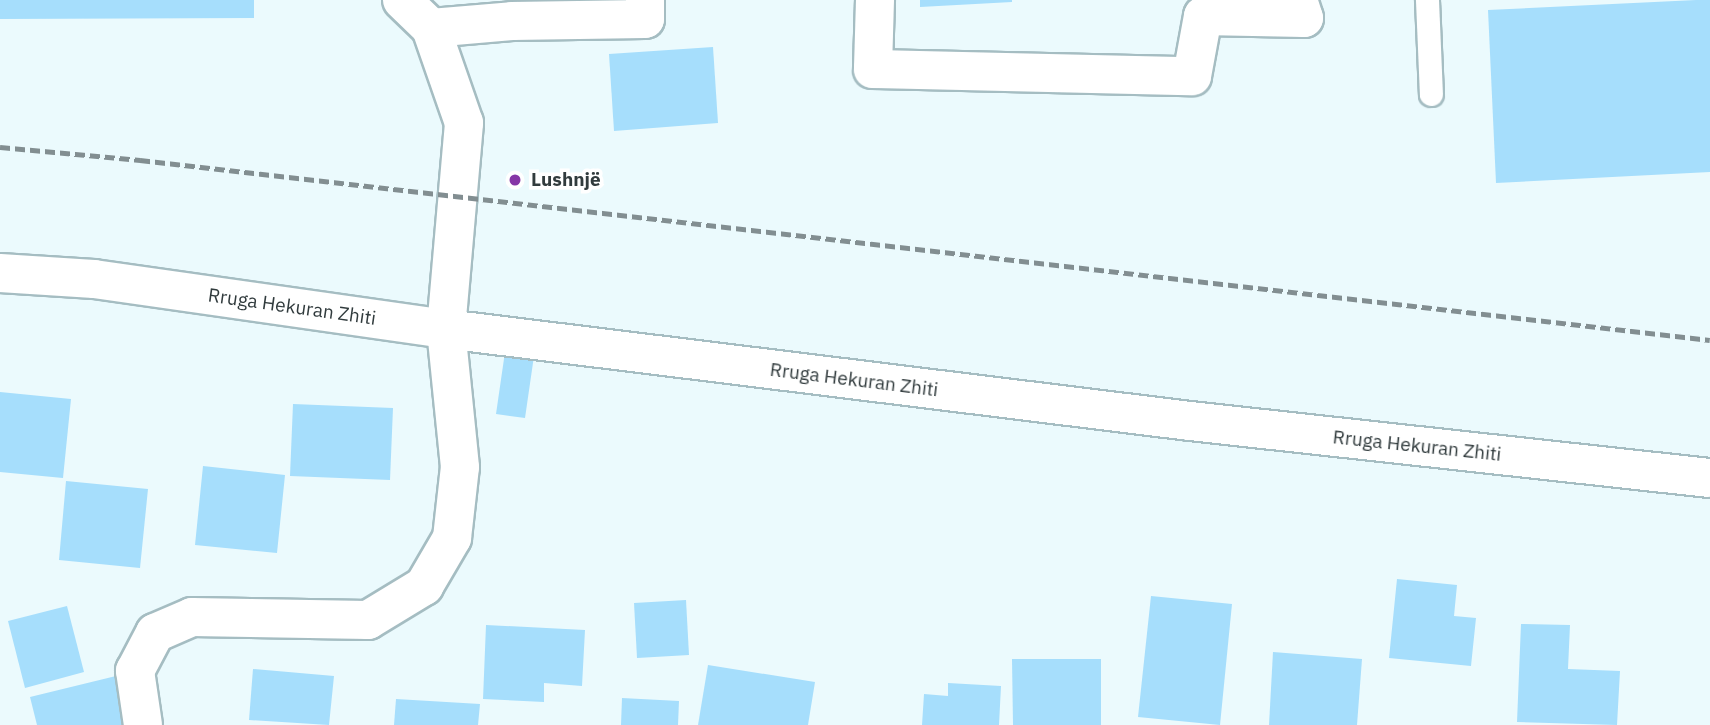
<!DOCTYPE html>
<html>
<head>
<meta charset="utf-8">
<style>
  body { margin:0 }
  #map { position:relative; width:1710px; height:725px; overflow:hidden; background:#ebfafd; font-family:"IBM Plex Sans",sans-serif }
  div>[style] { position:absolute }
  .building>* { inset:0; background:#a6defc }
  .roads { filter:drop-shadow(2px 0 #a5bdc2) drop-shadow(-2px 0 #a5bdc2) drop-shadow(0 2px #a5bdc2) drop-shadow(0 -2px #a5bdc2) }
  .service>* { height:23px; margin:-11.5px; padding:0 11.5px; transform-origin:11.5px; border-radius:11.5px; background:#fff }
  .minor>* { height:38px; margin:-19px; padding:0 19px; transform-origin:19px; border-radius:19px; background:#fff }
  .rail>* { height:5px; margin-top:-2.5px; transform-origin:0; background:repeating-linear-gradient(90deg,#828e91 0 10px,transparent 0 15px) }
  .dots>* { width:19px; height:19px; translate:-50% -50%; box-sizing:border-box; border:4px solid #fff; border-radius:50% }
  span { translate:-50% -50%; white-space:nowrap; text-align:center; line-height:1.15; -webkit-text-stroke:7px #fff; paint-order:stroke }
  .poi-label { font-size:19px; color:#313b3d; font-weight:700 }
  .left { translate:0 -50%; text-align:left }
  .street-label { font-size:19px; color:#313b3d }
</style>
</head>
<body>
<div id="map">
  <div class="building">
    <div style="clip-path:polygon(0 0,254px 0,254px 18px,0 19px)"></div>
    <div style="clip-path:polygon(920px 0,1012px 0,1012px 2px,920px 7px)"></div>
    <div style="clip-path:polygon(1696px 0,1710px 0,1710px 172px,1496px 183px,1488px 10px)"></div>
    <div style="clip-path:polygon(713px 47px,718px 123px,614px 131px,609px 54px)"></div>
    <div style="clip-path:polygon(506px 345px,535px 349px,525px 418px,496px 414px)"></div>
    <div style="clip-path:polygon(0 392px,71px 399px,63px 478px,0 472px)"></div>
    <div style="clip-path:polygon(293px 404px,393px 408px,390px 480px,290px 476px)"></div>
    <div style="clip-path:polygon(203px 466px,285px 475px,277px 553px,195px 545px)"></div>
    <div style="clip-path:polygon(66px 481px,148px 489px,140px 568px,59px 560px)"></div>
    <div style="clip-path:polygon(1397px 579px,1457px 585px,1454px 616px,1476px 618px,1471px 666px,1389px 658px)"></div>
    <div style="clip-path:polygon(1151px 596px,1232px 604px,1220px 725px,1138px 717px)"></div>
    <div style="clip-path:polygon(686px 600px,689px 655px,637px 658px,634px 603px)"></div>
    <div style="clip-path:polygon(67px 606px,84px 672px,25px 688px,8px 621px)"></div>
    <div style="clip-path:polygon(1521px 624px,1570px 625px,1568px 669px,1620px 671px,1617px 725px,1517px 722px)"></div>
    <div style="clip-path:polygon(486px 625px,585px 630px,582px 686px,544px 683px,544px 702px,483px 699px)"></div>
    <div style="clip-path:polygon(1273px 652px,1362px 659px,1357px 725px,1269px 725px)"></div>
    <div style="clip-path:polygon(1012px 659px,1101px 659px,1101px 725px,1013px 725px)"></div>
    <div style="clip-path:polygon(708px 665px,815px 682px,808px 725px,698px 725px)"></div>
    <div style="clip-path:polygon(253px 669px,334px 676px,329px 725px,249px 720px)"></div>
    <div style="clip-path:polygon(116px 676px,128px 725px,37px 725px,30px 697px)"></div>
    <div style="clip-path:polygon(948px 683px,1001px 686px,999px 725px,922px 725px,924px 694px,948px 696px)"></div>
    <div style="clip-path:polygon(622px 698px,679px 701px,678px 725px,621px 725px)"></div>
    <div style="clip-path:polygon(396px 699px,480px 704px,478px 725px,394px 725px)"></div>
  </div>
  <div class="roads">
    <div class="service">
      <div style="left:1427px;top:0;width:94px;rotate:87.6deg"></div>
    </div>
    <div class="minor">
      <div style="left:402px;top:0;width:40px;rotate:44deg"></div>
      <div style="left:431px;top:28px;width:81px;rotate:-4.9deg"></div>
      <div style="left:512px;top:21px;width:133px;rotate:-0.9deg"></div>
      <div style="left:645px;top:19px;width:19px;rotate:-90deg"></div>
      <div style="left:875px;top:0;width:69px;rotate:91.7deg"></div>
      <div style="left:873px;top:69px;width:319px;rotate:1.3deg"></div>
      <div style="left:1192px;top:76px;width:61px;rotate:-79.6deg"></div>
      <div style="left:1203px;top:16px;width:101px;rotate:1.1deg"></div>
      <div style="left:1304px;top:18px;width:19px;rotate:-108deg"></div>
      <div style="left:0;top:273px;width:94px;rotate:3.7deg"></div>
      <div style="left:94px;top:279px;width:356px;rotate:8.1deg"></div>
      <div style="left:446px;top:329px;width:750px;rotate:7.05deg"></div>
      <div style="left:1190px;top:421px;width:523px;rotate:6.26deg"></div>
      <div style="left:143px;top:725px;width:55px;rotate:-98.4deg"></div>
      <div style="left:135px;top:671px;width:43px;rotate:-62.2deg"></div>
      <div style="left:155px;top:633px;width:40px;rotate:-23.4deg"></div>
      <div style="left:192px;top:617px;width:176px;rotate:1deg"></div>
      <div style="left:368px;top:620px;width:66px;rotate:-31.3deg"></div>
      <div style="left:424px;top:586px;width:56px;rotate:-59.7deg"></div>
      <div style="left:452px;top:538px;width:71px;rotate:-83.6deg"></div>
      <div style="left:460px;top:467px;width:139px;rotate:-95.8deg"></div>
      <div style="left:446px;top:329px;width:207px;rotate:-85deg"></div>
      <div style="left:464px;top:123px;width:101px;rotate:-109.2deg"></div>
    </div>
  </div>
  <div class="rail">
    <div style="left:0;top:147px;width:141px;rotate:5.3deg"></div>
    <div style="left:140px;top:160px;width:1580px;rotate:6.54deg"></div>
  </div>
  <div class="dots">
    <div style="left:515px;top:180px;background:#8536a6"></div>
  </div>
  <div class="poi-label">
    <span class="left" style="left:531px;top:180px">Lushnjë</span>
  </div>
  <div class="street-label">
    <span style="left:292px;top:307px;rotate:8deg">Rruga Hekuran Zhiti</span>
    <span style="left:854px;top:380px;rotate:7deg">Rruga Hekuran Zhiti</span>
    <span style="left:1417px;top:446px;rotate:6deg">Rruga Hekuran Zhiti</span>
  </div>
</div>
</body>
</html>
